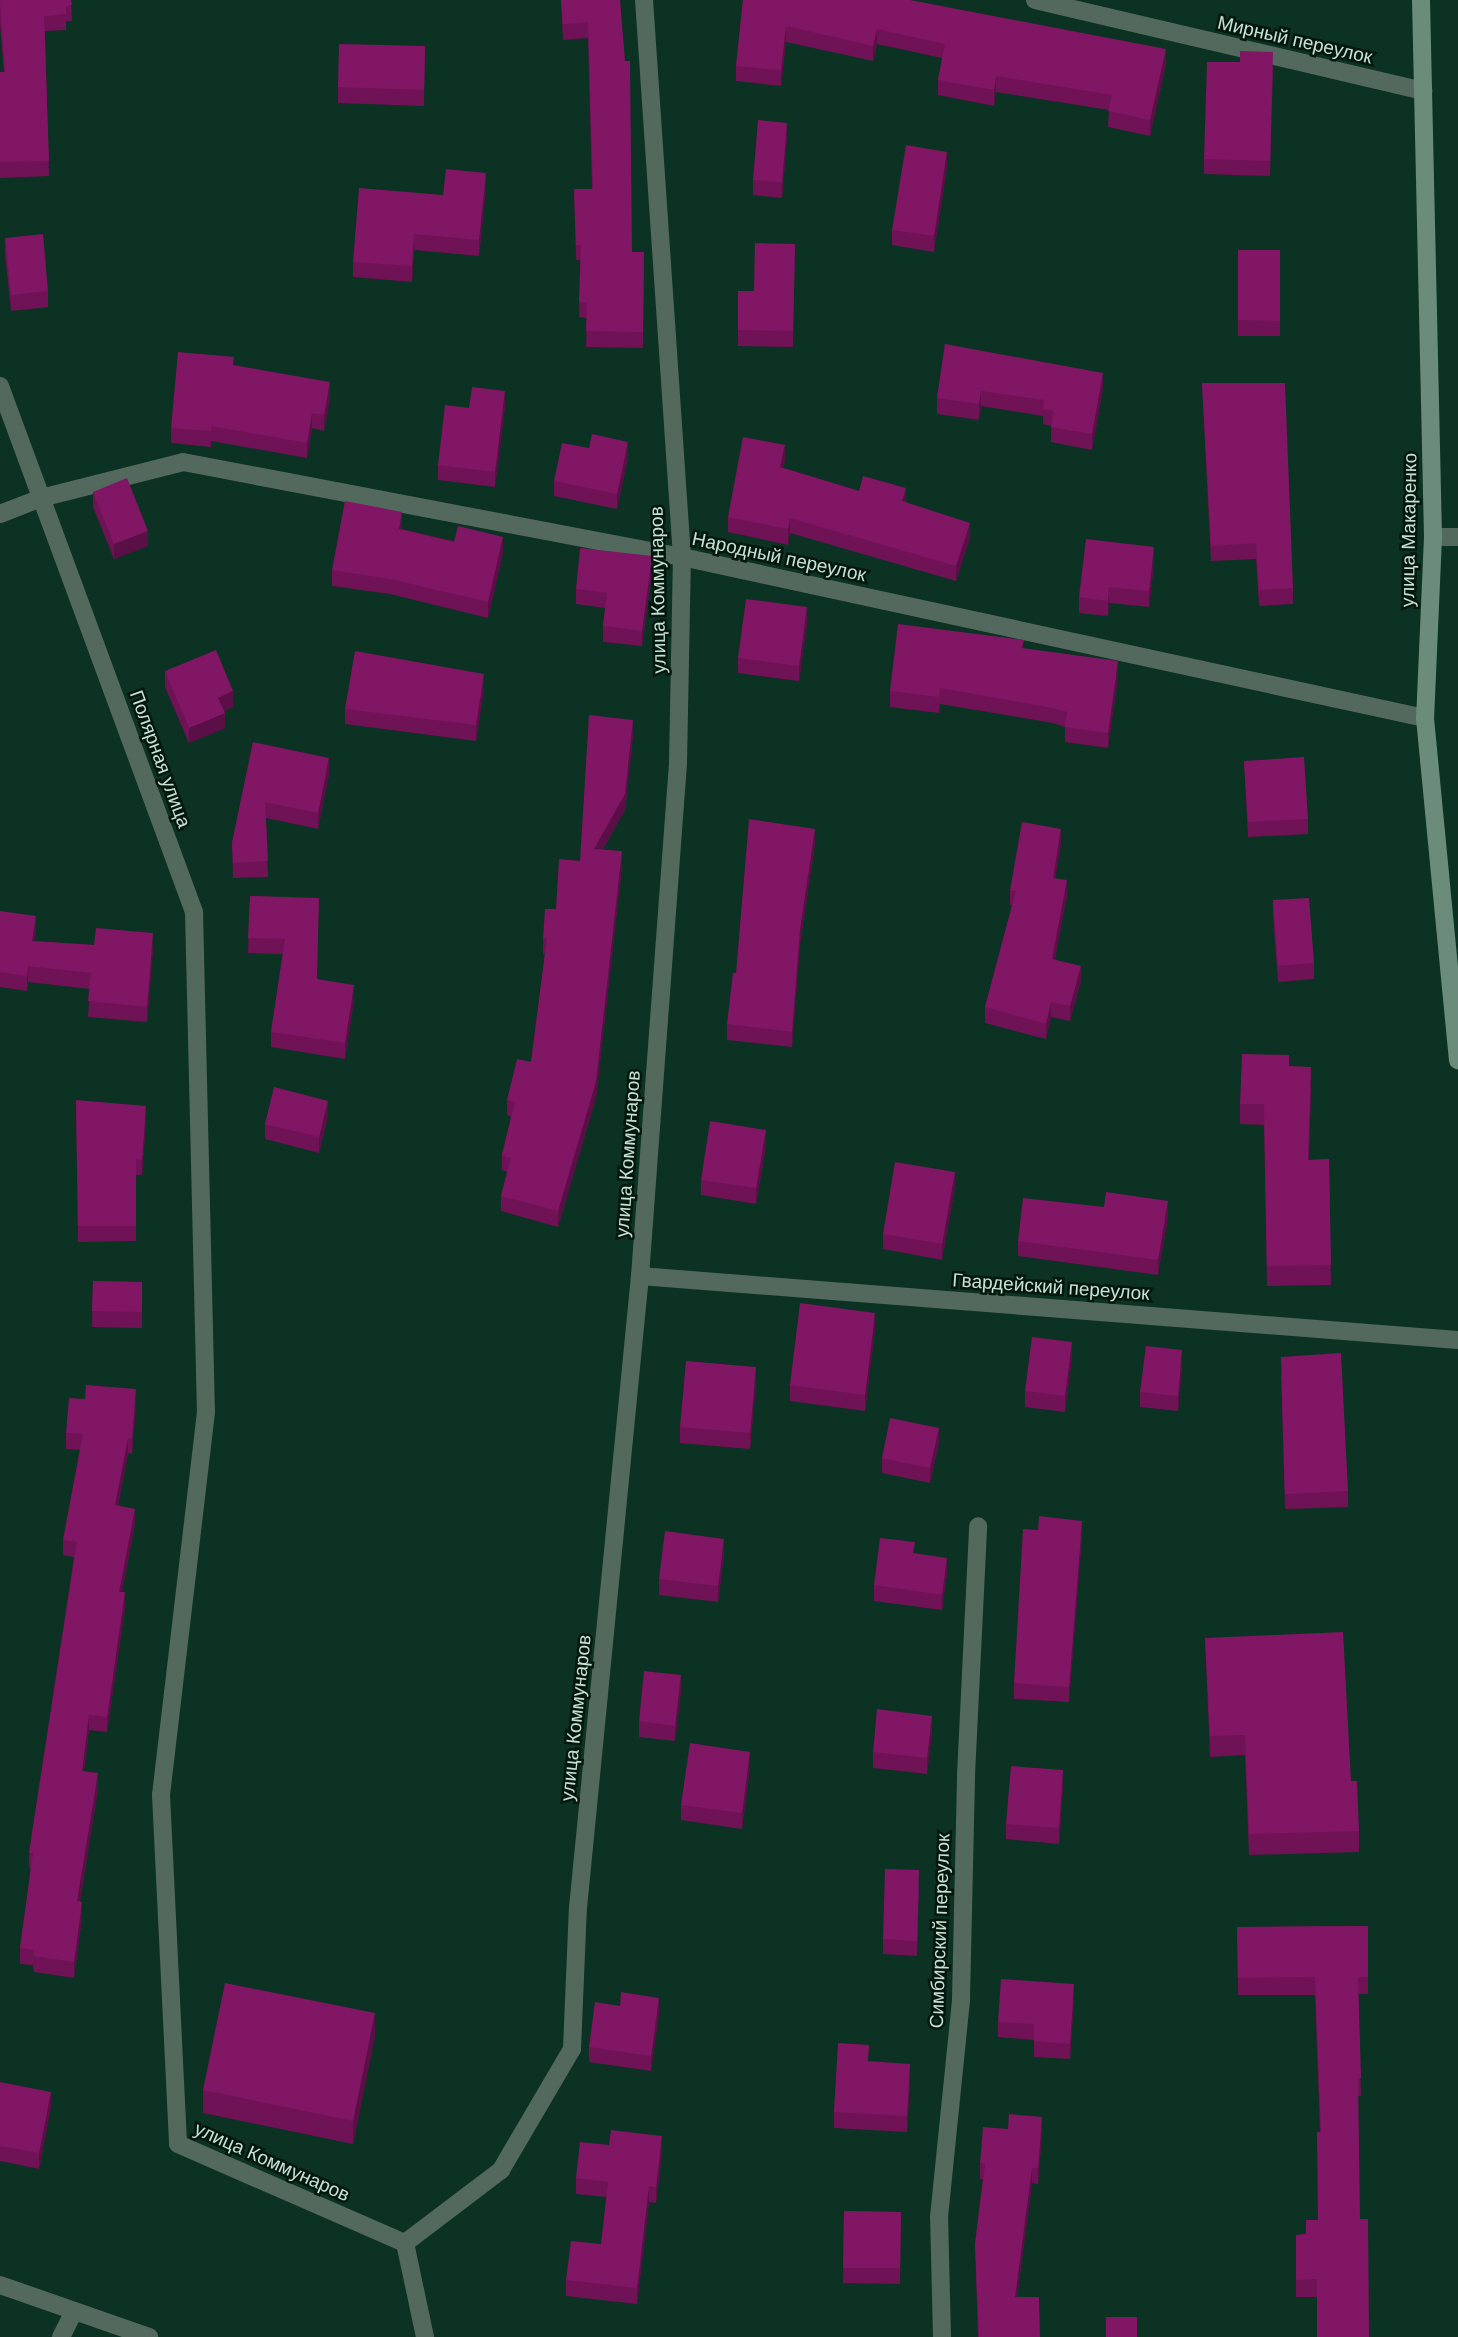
<!DOCTYPE html>
<html>
<head>
<meta charset="utf-8">
<style>
  body { margin:0 }
  #map { position:relative; width:1458px; height:2337px; overflow:hidden; background:#0b3222; font-family:Helvetica,sans-serif }
  div>[style] { position:absolute }
  .minor>* { height:18px; margin:-9px; padding:0 9px; transform-origin:9px; border-radius:9px; background:#54695e }
  .secondary>* { height:18px; margin:-9px; padding:0 9px; transform-origin:9px; border-radius:9px; background:#6b8c7b }
  .wall>* { inset:0; background:#6f1356 }
  .shaded-wall>* { inset:0; background:#5a0f46 }
  .building>* { inset:0; background:#811664 }
  span { translate:-50% -50%; white-space:nowrap; text-align:center; line-height:1.15; -webkit-text-stroke:5px #04170e; paint-order:stroke }
  .street-label { font-size:19px; color:#c7e1d3 }
</style>
</head>
<body>
<div id="map">
  <div class="minor">
    <div style="left:1035px;top:0;width:399px;rotate:13.2deg"></div>
    <div style="left:0;top:386px;width:561px;rotate:69.75deg"></div>
    <div style="left:194px;top:912px;width:500px;rotate:88.63deg"></div>
    <div style="left:206px;top:1412px;width:386px;rotate:96.7deg"></div>
    <div style="left:161px;top:1795px;width:349px;rotate:87.2deg"></div>
    <div style="left:178px;top:2144px;width:248px;rotate:23.6deg"></div>
    <div style="left:0;top:514px;width:44px;rotate:-21.3deg"></div>
    <div style="left:41px;top:498px;width:146px;rotate:-14.2deg"></div>
    <div style="left:183px;top:462px;width:508px;rotate:10.78deg"></div>
    <div style="left:682px;top:557px;width:760px;rotate:12.23deg"></div>
    <div style="left:1433px;top:537px;width:25px"></div>
    <div style="left:640px;top:1276px;width:820px;rotate:4.47deg"></div>
    <div style="left:0;top:2285px;width:158px;rotate:19.2deg"></div>
    <div style="left:61px;top:2337px;width:29px;rotate:-63deg"></div>
    <div style="left:425px;top:2337px;width:96px;rotate:-102deg"></div>
    <div style="left:405px;top:2243px;width:121px;rotate:-37.2deg"></div>
    <div style="left:501px;top:2170px;width:140px;rotate:-59.6deg"></div>
    <div style="left:572px;top:2049px;width:141px;rotate:-87.6deg"></div>
    <div style="left:578px;top:1908px;width:635px;rotate:-84.4deg"></div>
    <div style="left:640px;top:1276px;width:514px;rotate:-85.76deg"></div>
    <div style="left:678px;top:763px;width:206px;rotate:-88.9deg"></div>
    <div style="left:682px;top:557px;width:558px;rotate:-93.9deg"></div>
    <div style="left:942px;top:2337px;width:120px;rotate:-91.4deg"></div>
    <div style="left:939px;top:2217px;width:219px;rotate:-84.2deg"></div>
    <div style="left:961px;top:1999px;width:224px;rotate:-88.7deg"></div>
    <div style="left:966px;top:1775px;width:249px;rotate:-87.2deg"></div>
  </div>
  <div class="secondary">
    <div style="left:1421px;top:0;width:537px;rotate:88.72deg"></div>
    <div style="left:1433px;top:537px;width:181px;rotate:92.5deg"></div>
    <div style="left:1425px;top:718px;width:344px;rotate:84.5deg"></div>
  </div>
  <div class="wall">
    <div style="clip-path:polygon(0 0,71px 0,72px 21px,66px 21px,66px 30px,45px 31px,49px 176px,0 178px,0 72px,4px 72px,0 25px)"></div>
    <div style="clip-path:polygon(561px 0,620px 0,632px 252px,644px 252px,643px 348px,586px 347px,587px 318px,579px 317px,580px 260px,576px 260px,574px 189px,592px 189px,588px 38px,563px 40px)"></div>
    <div style="clip-path:polygon(743px 0,1166px 64px,1150px 136px,1108px 127px,1109px 110px,996px 92px,994px 106px,938px 95px,938px 80px,942px 58px,877px 44px,873px 61px,786px 42px,781px 86px,736px 81px,736px 66px)"></div>
    <div style="clip-path:polygon(425px 46px,424px 106px,338px 103px,338px 87px)"></div>
    <div style="clip-path:polygon(1273px 67px,1270px 176px,1204px 174px,1204px 159px)"></div>
    <div style="clip-path:polygon(787px 138px,782px 198px,753px 195px,753px 180px)"></div>
    <div style="clip-path:polygon(947px 167px,934px 252px,892px 245px,892px 230px)"></div>
    <div style="clip-path:polygon(486px 188px,479px 256px,414px 250px,412px 282px,353px 277px,353px 262px,443px 195px)"></div>
    <div style="clip-path:polygon(5px 238px,48px 291px,48px 307px,11px 311px,5px 254px)"></div>
    <div style="clip-path:polygon(795px 244px,793px 347px,738px 346px,738px 291px,754px 291px)"></div>
    <div style="clip-path:polygon(1238px 250px,1280px 250px,1280px 336px,1238px 336px)"></div>
    <div style="clip-path:polygon(945px 344px,1103px 388px,1092px 450px,1051px 442px,1051px 426px,1043px 424px,1043px 416px,981px 406px,979px 420px,937px 414px,937px 398px)"></div>
    <div style="clip-path:polygon(234px 366px,330px 397px,324px 431px,312px 428px,307px 458px,211px 441px,211px 447px,171px 443px,171px 428px)"></div>
    <div style="clip-path:polygon(1202px 383px,1293px 588px,1293px 604px,1259px 606px,1256px 559px,1211px 561px)"></div>
    <div style="clip-path:polygon(505px 407px,495px 487px,438px 480px,438px 465px,469px 408px)"></div>
    <div style="clip-path:polygon(628px 457px,617px 509px,554px 496px,554px 481px)"></div>
    <div style="clip-path:polygon(785px 460px,783px 468px,859px 491px,906px 502px,970px 538px,956px 581px,790px 533px,788px 545px,728px 532px,728px 517px)"></div>
    <div style="clip-path:polygon(93px 492px,148px 546px,114px 559px,93px 507px)"></div>
    <div style="clip-path:polygon(402px 529px,503px 553px,488px 618px,390px 594px,332px 586px,332px 570px)"></div>
    <div style="clip-path:polygon(1154px 563px,1149px 607px,1109px 603px,1108px 616px,1079px 613px,1079px 597px)"></div>
    <div style="clip-path:polygon(652px 572px,642px 646px,603px 642px,603px 626px,605px 608px,576px 604px,576px 589px)"></div>
    <div style="clip-path:polygon(807px 623px,799px 681px,738px 673px,738px 658px)"></div>
    <div style="clip-path:polygon(1024px 649px,1118px 676px,1108px 748px,1065px 742px,1065px 727px,1053px 723px,940px 704px,939px 713px,890px 707px,890px 691px)"></div>
    <div style="clip-path:polygon(165px 671px,233px 707px,224px 711px,225px 728px,189px 743px,165px 687px)"></div>
    <div style="clip-path:polygon(484px 689px,476px 741px,345px 724px,345px 709px)"></div>
    <div style="clip-path:polygon(633px 735px,625px 810px,603px 849px,622px 866px,596px 1098px,558px 1227px,501px 1211px,501px 1196px,507px 1172px,502px 1170px,502px 1155px,511px 1117px,507px 1115px,507px 1100px,531px 1062px,545px 954px,543px 954px,543px 938px,556px 909px,580px 861px)"></div>
    <div style="clip-path:polygon(253px 742px,329px 774px,318px 829px,266px 818px,268px 877px,233px 878px,232px 843px)"></div>
    <div style="clip-path:polygon(1244px 761px,1308px 819px,1308px 834px,1248px 837px)"></div>
    <div style="clip-path:polygon(815px 844px,800px 944px,792px 1047px,727px 1040px,727px 1024px,736px 973px)"></div>
    <div style="clip-path:polygon(1061px 844px,1055px 878px,1067px 896px,1055px 959px,1081px 981px,1070px 1021px,1051px 1017px,1046px 1039px,985px 1023px,985px 1007px,1012px 905px,1010px 905px,1010px 890px)"></div>
    <div style="clip-path:polygon(250px 896px,318px 979px,354px 1000px,345px 1059px,271px 1047px,271px 1032px,283px 954px,248px 953px)"></div>
    <div style="clip-path:polygon(1273px 900px,1314px 963px,1314px 979px,1278px 982px,1273px 915px)"></div>
    <div style="clip-path:polygon(0 911px,36px 931px,34px 941px,153px 949px,147px 1022px,88px 1017px,90px 989px,28px 982px,27px 991px,0 987px)"></div>
    <div style="clip-path:polygon(1289px 1066px,1311px 1087px,1309px 1160px,1329px 1159px,1331px 1285px,1267px 1286px,1264px 1125px,1240px 1124px,1240px 1104px)"></div>
    <div style="clip-path:polygon(76px 1100px,146px 1121px,142px 1175px,136px 1175px,136px 1241px,78px 1242px)"></div>
    <div style="clip-path:polygon(328px 1116px,319px 1153px,265px 1139px,265px 1124px)"></div>
    <div style="clip-path:polygon(766px 1146px,756px 1204px,701px 1195px,701px 1180px)"></div>
    <div style="clip-path:polygon(955px 1187px,942px 1260px,883px 1249px,883px 1234px)"></div>
    <div style="clip-path:polygon(1168px 1217px,1158px 1275px,1018px 1256px,1018px 1241px)"></div>
    <div style="clip-path:polygon(93px 1281px,142px 1282px,142px 1328px,92px 1327px)"></div>
    <div style="clip-path:polygon(875px 1329px,865px 1411px,790px 1401px,790px 1385px)"></div>
    <div style="clip-path:polygon(1072px 1357px,1065px 1412px,1025px 1407px,1025px 1391px)"></div>
    <div style="clip-path:polygon(1182px 1366px,1178px 1411px,1140px 1407px,1140px 1392px)"></div>
    <div style="clip-path:polygon(1281px 1373px,1348px 1491px,1348px 1507px,1285px 1509px)"></div>
    <div style="clip-path:polygon(756px 1382px,750px 1449px,680px 1443px,680px 1427px)"></div>
    <div style="clip-path:polygon(136px 1405px,132px 1454px,128px 1453px,118px 1506px,135px 1524px,122px 1592px,125px 1608px,107px 1732px,89px 1730px,84px 1771px,98px 1789px,80px 1901px,82px 1917px,74px 1978px,34px 1972px,33px 1965px,20px 1964px,20px 1948px,31px 1869px,29px 1868px,29px 1853px,74px 1557px,63px 1555px,63px 1540px,80px 1450px,66px 1449px,66px 1433px)"></div>
    <div style="clip-path:polygon(939px 1443px,930px 1483px,882px 1473px,882px 1458px)"></div>
    <div style="clip-path:polygon(1038px 1530px,1082px 1536px,1069px 1702px,1014px 1699px,1014px 1683px)"></div>
    <div style="clip-path:polygon(915px 1553px,947px 1573px,942px 1610px,874px 1601px,874px 1585px)"></div>
    <div style="clip-path:polygon(724px 1554px,718px 1602px,659px 1595px,659px 1579px)"></div>
    <div style="clip-path:polygon(1205px 1638px,1351px 1781px,1359px 1831px,1359px 1852px,1249px 1855px,1245px 1755px,1210px 1757px)"></div>
    <div style="clip-path:polygon(681px 1690px,675px 1741px,639px 1737px,639px 1721px)"></div>
    <div style="clip-path:polygon(932px 1731px,927px 1774px,873px 1768px,873px 1752px)"></div>
    <div style="clip-path:polygon(750px 1767px,742px 1829px,681px 1820px,681px 1805px)"></div>
    <div style="clip-path:polygon(1063px 1786px,1059px 1844px,1006px 1839px,1006px 1824px)"></div>
    <div style="clip-path:polygon(919px 1886px,917px 1956px,883px 1954px,883px 1939px)"></div>
    <div style="clip-path:polygon(1368px 1926px,1368px 1994px,1358px 1994px,1361px 2096px,1358px 2096px,1317px 2297px,1296px 2297px,1296px 2235px,1306px 2234px,1318px 2220px,1320px 2132px,1315px 1995px,1238px 1995px,1237px 1927px)"></div>
    <div style="clip-path:polygon(1074px 1999px,1070px 2059px,1034px 2057px,1034px 2040px,998px 2037px,998px 2022px)"></div>
    <div style="clip-path:polygon(659px 2013px,651px 2071px,589px 2062px,589px 2047px)"></div>
    <div style="clip-path:polygon(375px 2036px,353px 2144px,203px 2113px,203px 2090px)"></div>
    <div style="clip-path:polygon(910px 2079px,907px 2132px,834px 2128px,834px 2112px)"></div>
    <div style="clip-path:polygon(0 2082px,51px 2107px,39px 2169px,0 2161px)"></div>
    <div style="clip-path:polygon(1042px 2132px,1038px 2184px,1032px 2183px,1017px 2297px,1040px 2337px,978px 2337px,975px 2244px,983px 2179px,980px 2179px,980px 2163px)"></div>
    <div style="clip-path:polygon(662px 2152px,656px 2203px,649px 2202px,637px 2304px,566px 2296px,566px 2280px,601px 2244px,607px 2197px,576px 2194px,576px 2178px)"></div>
    <div style="clip-path:polygon(844px 2211px,901px 2212px,900px 2284px,843px 2283px)"></div>
  </div>
  <div class="shaded-wall">
    <div style="clip-path:polygon(786px 26px,786px 42px,781px 86px,781px 70px)"></div>
    <div style="clip-path:polygon(877px 29px,877px 44px,873px 61px,873px 46px)"></div>
    <div style="clip-path:polygon(1166px 49px,1166px 64px,1150px 136px,1150px 120px)"></div>
    <div style="clip-path:polygon(996px 76px,996px 92px,994px 106px,994px 90px)"></div>
    <div style="clip-path:polygon(787px 123px,787px 138px,782px 198px,782px 182px)"></div>
    <div style="clip-path:polygon(947px 152px,947px 167px,934px 252px,934px 236px)"></div>
    <div style="clip-path:polygon(486px 173px,486px 188px,479px 256px,479px 240px)"></div>
    <div style="clip-path:polygon(414px 234px,414px 250px,412px 282px,412px 266px)"></div>
    <div style="clip-path:polygon(1103px 373px,1103px 388px,1092px 450px,1092px 434px)"></div>
    <div style="clip-path:polygon(330px 382px,330px 397px,324px 431px,324px 415px)"></div>
    <div style="clip-path:polygon(505px 391px,505px 407px,495px 487px,495px 472px)"></div>
    <div style="clip-path:polygon(981px 391px,981px 406px,979px 420px,979px 404px)"></div>
    <div style="clip-path:polygon(312px 413px,312px 428px,307px 458px,307px 443px)"></div>
    <div style="clip-path:polygon(628px 442px,628px 457px,617px 509px,617px 494px)"></div>
    <div style="clip-path:polygon(785px 445px,785px 460px,780px 482px,780px 467px)"></div>
    <div style="clip-path:polygon(906px 488px,906px 503px,902px 501px)"></div>
    <div style="clip-path:polygon(402px 512px,402px 528px,399px 544px,399px 529px)"></div>
    <div style="clip-path:polygon(790px 518px,790px 533px,788px 545px,788px 529px)"></div>
    <div style="clip-path:polygon(970px 523px,970px 538px,956px 581px,956px 566px)"></div>
    <div style="clip-path:polygon(148px 531px,148px 546px,114px 559px,114px 544px)"></div>
    <div style="clip-path:polygon(503px 537px,503px 553px,488px 618px,488px 602px)"></div>
    <div style="clip-path:polygon(1154px 547px,1154px 563px,1149px 607px,1149px 591px)"></div>
    <div style="clip-path:polygon(652px 556px,652px 572px,642px 646px,642px 631px)"></div>
    <div style="clip-path:polygon(1109px 587px,1109px 603px,1108px 616px,1108px 601px)"></div>
    <div style="clip-path:polygon(807px 607px,807px 623px,799px 681px,799px 666px)"></div>
    <div style="clip-path:polygon(1118px 661px,1118px 676px,1108px 748px,1108px 733px)"></div>
    <div style="clip-path:polygon(484px 674px,484px 689px,476px 741px,476px 725px)"></div>
    <div style="clip-path:polygon(233px 691px,233px 707px,218px 713px,218px 698px)"></div>
    <div style="clip-path:polygon(225px 713px,225px 728px,189px 743px,189px 728px)"></div>
    <div style="clip-path:polygon(633px 720px,633px 735px,625px 810px,594px 864px,594px 849px)"></div>
    <div style="clip-path:polygon(329px 758px,329px 774px,318px 829px,318px 813px)"></div>
    <div style="clip-path:polygon(815px 829px,815px 844px,800px 944px,792px 1047px,792px 1032px,800px 929px)"></div>
    <div style="clip-path:polygon(1061px 829px,1061px 844px,1053px 893px,1053px 878px)"></div>
    <div style="clip-path:polygon(622px 851px,622px 866px,596px 1098px,558px 1227px,558px 1211px)"></div>
    <div style="clip-path:polygon(1067px 880px,1067px 896px,1052px 974px,1052px 959px)"></div>
    <div style="clip-path:polygon(36px 916px,36px 931px,32px 956px,32px 941px)"></div>
    <div style="clip-path:polygon(153px 933px,153px 949px,147px 1022px,147px 1007px)"></div>
    <div style="clip-path:polygon(28px 966px,28px 982px,27px 991px,27px 976px)"></div>
    <div style="clip-path:polygon(1081px 966px,1081px 981px,1070px 1021px,1070px 1006px)"></div>
    <div style="clip-path:polygon(354px 985px,354px 1000px,345px 1059px,345px 1043px)"></div>
    <div style="clip-path:polygon(1051px 1002px,1051px 1017px,1046px 1039px,1046px 1024px)"></div>
    <div style="clip-path:polygon(1311px 1067px,1311px 1087px,1308px 1180px,1308px 1160px)"></div>
    <div style="clip-path:polygon(328px 1101px,328px 1116px,319px 1153px,319px 1137px)"></div>
    <div style="clip-path:polygon(146px 1106px,146px 1121px,142px 1175px,142px 1160px)"></div>
    <div style="clip-path:polygon(766px 1130px,766px 1146px,756px 1204px,756px 1188px)"></div>
    <div style="clip-path:polygon(955px 1172px,955px 1187px,942px 1260px,942px 1244px)"></div>
    <div style="clip-path:polygon(1168px 1201px,1168px 1217px,1158px 1275px,1158px 1260px)"></div>
    <div style="clip-path:polygon(875px 1313px,875px 1329px,865px 1411px,865px 1395px)"></div>
    <div style="clip-path:polygon(1072px 1342px,1072px 1357px,1065px 1412px,1065px 1396px)"></div>
    <div style="clip-path:polygon(1182px 1350px,1182px 1366px,1178px 1411px,1178px 1396px)"></div>
    <div style="clip-path:polygon(756px 1367px,756px 1382px,750px 1449px,750px 1433px)"></div>
    <div style="clip-path:polygon(136px 1389px,136px 1405px,132px 1454px,132px 1438px)"></div>
    <div style="clip-path:polygon(939px 1428px,939px 1443px,930px 1483px,930px 1468px)"></div>
    <div style="clip-path:polygon(128px 1438px,128px 1453px,115px 1521px,115px 1505px)"></div>
    <div style="clip-path:polygon(135px 1509px,135px 1524px,119px 1607px,119px 1592px)"></div>
    <div style="clip-path:polygon(1082px 1521px,1082px 1536px,1069px 1702px,1069px 1687px)"></div>
    <div style="clip-path:polygon(724px 1539px,724px 1554px,718px 1602px,718px 1586px)"></div>
    <div style="clip-path:polygon(947px 1558px,947px 1573px,942px 1610px,942px 1595px)"></div>
    <div style="clip-path:polygon(125px 1592px,125px 1608px,107px 1732px,107px 1717px)"></div>
    <div style="clip-path:polygon(681px 1675px,681px 1690px,675px 1741px,675px 1726px)"></div>
    <div style="clip-path:polygon(89px 1715px,89px 1730px,82px 1786px,82px 1771px)"></div>
    <div style="clip-path:polygon(932px 1716px,932px 1731px,927px 1774px,927px 1758px)"></div>
    <div style="clip-path:polygon(750px 1752px,750px 1767px,742px 1829px,742px 1813px)"></div>
    <div style="clip-path:polygon(1063px 1770px,1063px 1786px,1059px 1844px,1059px 1828px)"></div>
    <div style="clip-path:polygon(98px 1773px,98px 1789px,77px 1916px,77px 1901px)"></div>
    <div style="clip-path:polygon(82px 1902px,82px 1917px,74px 1978px,74px 1962px)"></div>
    <div style="clip-path:polygon(1074px 1984px,1074px 1999px,1070px 2059px,1070px 2044px)"></div>
    <div style="clip-path:polygon(659px 1998px,659px 2013px,651px 2071px,651px 2056px)"></div>
    <div style="clip-path:polygon(375px 2013px,375px 2036px,353px 2144px,353px 2121px)"></div>
    <div style="clip-path:polygon(910px 2064px,910px 2079px,907px 2132px,907px 2116px)"></div>
    <div style="clip-path:polygon(51px 2092px,51px 2107px,39px 2169px,39px 2153px)"></div>
    <div style="clip-path:polygon(1042px 2117px,1042px 2132px,1038px 2184px,1038px 2168px)"></div>
    <div style="clip-path:polygon(662px 2136px,662px 2152px,656px 2203px,656px 2187px)"></div>
    <div style="clip-path:polygon(1032px 2168px,1032px 2183px,1015px 2313px,1015px 2297px)"></div>
    <div style="clip-path:polygon(649px 2186px,649px 2202px,637px 2304px,637px 2288px)"></div>
  </div>
  <div class="building">
    <div style="clip-path:polygon(0 0,71px 0,72px 5px,66px 6px,66px 14px,44px 16px,49px 161px,0 162px,0 72px,5px 72px)"></div>
    <div style="clip-path:polygon(561px 0,620px 0,625px 61px,630px 61px,632px 252px,644px 252px,643px 332px,586px 331px,587px 302px,579px 302px,581px 245px,576px 245px,574px 189px,593px 189px,588px 22px,563px 24px)"></div>
    <div style="clip-path:polygon(743px 0,910px 0,1166px 49px,1150px 120px,1108px 111px,1112px 95px,996px 76px,994px 90px,938px 80px,945px 44px,877px 29px,873px 46px,786px 26px,781px 70px,736px 66px)"></div>
    <div style="clip-path:polygon(339px 44px,425px 46px,424px 90px,338px 87px)"></div>
    <div style="clip-path:polygon(1240px 51px,1273px 52px,1270px 161px,1204px 159px,1207px 62px,1240px 62px)"></div>
    <div style="clip-path:polygon(758px 120px,787px 123px,782px 182px,753px 180px)"></div>
    <div style="clip-path:polygon(906px 145px,947px 152px,934px 236px,892px 230px)"></div>
    <div style="clip-path:polygon(446px 169px,486px 173px,479px 240px,414px 234px,412px 266px,353px 262px,359px 188px,443px 195px)"></div>
    <div style="clip-path:polygon(43px 234px,48px 291px,11px 295px,5px 238px)"></div>
    <div style="clip-path:polygon(755px 243px,795px 244px,793px 331px,738px 330px,738px 291px,754px 291px)"></div>
    <div style="clip-path:polygon(1238px 250px,1280px 250px,1280px 321px,1238px 320px)"></div>
    <div style="clip-path:polygon(945px 344px,1103px 373px,1092px 434px,1051px 427px,1054px 411px,1043px 409px,1044px 400px,981px 391px,979px 404px,937px 398px)"></div>
    <div style="clip-path:polygon(178px 352px,234px 357px,233px 365px,330px 382px,324px 415px,312px 413px,307px 443px,211px 426px,211px 431px,171px 428px)"></div>
    <div style="clip-path:polygon(1202px 383px,1285px 383px,1293px 588px,1259px 590px,1256px 543px,1211px 546px)"></div>
    <div style="clip-path:polygon(472px 387px,505px 391px,495px 472px,438px 465px,445px 405px,469px 408px)"></div>
    <div style="clip-path:polygon(592px 434px,628px 442px,617px 494px,554px 481px,562px 443px,589px 448px)"></div>
    <div style="clip-path:polygon(743px 437px,785px 445px,780px 467px,859px 491px,863px 476px,906px 488px,902px 501px,970px 523px,956px 566px,790px 518px,788px 529px,728px 517px)"></div>
    <div style="clip-path:polygon(127px 478px,148px 531px,114px 544px,93px 492px)"></div>
    <div style="clip-path:polygon(345px 501px,402px 512px,399px 529px,454px 542px,458px 526px,503px 537px,488px 602px,390px 579px,332px 570px)"></div>
    <div style="clip-path:polygon(1086px 539px,1154px 547px,1149px 591px,1109px 587px,1108px 601px,1079px 597px)"></div>
    <div style="clip-path:polygon(580px 548px,652px 556px,642px 631px,603px 626px,607px 593px,576px 589px)"></div>
    <div style="clip-path:polygon(746px 599px,807px 607px,799px 666px,738px 658px)"></div>
    <div style="clip-path:polygon(898px 624px,1024px 640px,1022px 648px,1118px 661px,1108px 733px,1065px 727px,1067px 712px,1053px 708px,940px 688px,939px 697px,890px 691px)"></div>
    <div style="clip-path:polygon(216px 650px,233px 691px,218px 698px,225px 713px,189px 728px,165px 671px)"></div>
    <div style="clip-path:polygon(355px 651px,484px 674px,476px 725px,345px 709px)"></div>
    <div style="clip-path:polygon(589px 715px,633px 720px,625px 794px,594px 849px,622px 851px,596px 1082px,558px 1211px,501px 1196px,511px 1158px,502px 1155px,515px 1102px,507px 1100px,517px 1059px,531px 1062px,547px 938px,543px 938px,545px 909px,556px 909px,559px 859px,580px 861px)"></div>
    <div style="clip-path:polygon(253px 742px,329px 758px,318px 813px,265px 802px,268px 861px,233px 863px,232px 843px)"></div>
    <div style="clip-path:polygon(1304px 757px,1308px 819px,1248px 822px,1244px 761px)"></div>
    <div style="clip-path:polygon(749px 819px,815px 829px,800px 929px,792px 1032px,727px 1024px,733px 973px,736px 973px)"></div>
    <div style="clip-path:polygon(1022px 822px,1061px 829px,1053px 878px,1067px 880px,1052px 959px,1081px 966px,1070px 1006px,1051px 1002px,1046px 1024px,985px 1007px,1016px 891px,1010px 890px)"></div>
    <div style="clip-path:polygon(250px 896px,319px 898px,317px 979px,354px 985px,345px 1043px,271px 1032px,285px 939px,248px 938px)"></div>
    <div style="clip-path:polygon(1309px 898px,1314px 963px,1278px 966px,1273px 900px)"></div>
    <div style="clip-path:polygon(0 911px,36px 916px,32px 941px,94px 945px,96px 928px,153px 933px,147px 1007px,88px 1001px,91px 973px,28px 966px,27px 976px,0 972px)"></div>
    <div style="clip-path:polygon(1242px 1054px,1289px 1055px,1289px 1066px,1311px 1067px,1308px 1160px,1329px 1159px,1331px 1265px,1267px 1266px,1264px 1104px,1240px 1104px)"></div>
    <div style="clip-path:polygon(274px 1087px,328px 1101px,319px 1137px,265px 1124px)"></div>
    <div style="clip-path:polygon(76px 1100px,146px 1106px,142px 1160px,136px 1159px,136px 1226px,78px 1226px)"></div>
    <div style="clip-path:polygon(710px 1121px,766px 1130px,756px 1188px,701px 1180px)"></div>
    <div style="clip-path:polygon(895px 1162px,955px 1172px,942px 1244px,883px 1234px)"></div>
    <div style="clip-path:polygon(1106px 1192px,1168px 1201px,1158px 1260px,1018px 1241px,1023px 1198px,1104px 1207px)"></div>
    <div style="clip-path:polygon(93px 1281px,142px 1282px,142px 1312px,92px 1311px)"></div>
    <div style="clip-path:polygon(800px 1303px,875px 1313px,865px 1395px,790px 1385px)"></div>
    <div style="clip-path:polygon(1032px 1337px,1072px 1342px,1065px 1396px,1025px 1391px)"></div>
    <div style="clip-path:polygon(1146px 1346px,1182px 1350px,1178px 1396px,1140px 1392px)"></div>
    <div style="clip-path:polygon(1341px 1353px,1348px 1491px,1285px 1494px,1281px 1357px)"></div>
    <div style="clip-path:polygon(686px 1361px,756px 1367px,750px 1433px,680px 1427px)"></div>
    <div style="clip-path:polygon(86px 1385px,136px 1389px,132px 1438px,128px 1438px,115px 1505px,135px 1509px,119px 1592px,125px 1592px,107px 1717px,89px 1715px,82px 1771px,98px 1773px,77px 1901px,82px 1902px,74px 1962px,34px 1956px,33px 1950px,20px 1948px,33px 1853px,29px 1853px,77px 1542px,63px 1540px,83px 1434px,66px 1433px,69px 1398px,85px 1399px)"></div>
    <div style="clip-path:polygon(890px 1418px,939px 1428px,930px 1468px,882px 1458px)"></div>
    <div style="clip-path:polygon(1039px 1516px,1082px 1521px,1069px 1687px,1014px 1683px,1023px 1529px,1038px 1530px)"></div>
    <div style="clip-path:polygon(665px 1531px,724px 1539px,718px 1586px,659px 1579px)"></div>
    <div style="clip-path:polygon(880px 1538px,915px 1542px,913px 1553px,947px 1558px,942px 1595px,874px 1585px)"></div>
    <div style="clip-path:polygon(1343px 1632px,1351px 1781px,1357px 1781px,1359px 1831px,1249px 1834px,1245px 1735px,1210px 1736px,1205px 1638px)"></div>
    <div style="clip-path:polygon(644px 1671px,681px 1675px,675px 1726px,639px 1721px)"></div>
    <div style="clip-path:polygon(877px 1709px,932px 1716px,927px 1758px,873px 1752px)"></div>
    <div style="clip-path:polygon(690px 1743px,750px 1752px,742px 1813px,681px 1805px)"></div>
    <div style="clip-path:polygon(1011px 1766px,1063px 1770px,1059px 1828px,1006px 1824px)"></div>
    <div style="clip-path:polygon(885px 1869px,919px 1870px,917px 1941px,883px 1939px)"></div>
    <div style="clip-path:polygon(1368px 1926px,1368px 1977px,1358px 1977px,1361px 2078px,1358px 2078px,1360px 2219px,1368px 2219px,1369px 2337px,1317px 2337px,1317px 2279px,1296px 2280px,1296px 2235px,1306px 2234px,1306px 2220px,1318px 2220px,1317px 2132px,1321px 2132px,1315px 1977px,1238px 1978px,1237px 1927px)"></div>
    <div style="clip-path:polygon(1001px 1979px,1074px 1984px,1070px 2044px,1034px 2041px,1034px 2024px,998px 2022px)"></div>
    <div style="clip-path:polygon(225px 1983px,375px 2013px,353px 2121px,203px 2090px)"></div>
    <div style="clip-path:polygon(621px 1992px,659px 1998px,651px 2056px,589px 2047px,595px 2002px,620px 2006px)"></div>
    <div style="clip-path:polygon(838px 2043px,869px 2045px,868px 2061px,910px 2064px,907px 2116px,834px 2112px)"></div>
    <div style="clip-path:polygon(0 2082px,51px 2092px,39px 2153px,0 2146px)"></div>
    <div style="clip-path:polygon(1009px 2114px,1042px 2117px,1038px 2168px,1032px 2168px,1015px 2297px,1039px 2297px,1040px 2337px,979px 2337px,975px 2244px,985px 2164px,980px 2163px,983px 2127px,1008px 2129px)"></div>
    <div style="clip-path:polygon(611px 2130px,662px 2136px,656px 2187px,649px 2186px,637px 2288px,566px 2280px,571px 2241px,601px 2244px,608px 2182px,576px 2178px,580px 2142px,609px 2145px)"></div>
    <div style="clip-path:polygon(844px 2211px,901px 2212px,900px 2268px,843px 2268px)"></div>
    <div style="clip-path:polygon(1106px 2317px,1137px 2317px,1137px 2337px,1106px 2337px)"></div>
  </div>
  <div class="street-label">
    <span style="left:1295px;top:40px;rotate:13deg">Мирный переулок</span>
    <span style="left:1409px;top:530px;rotate:-89deg">улица Макаренко</span>
    <span style="left:779px;top:557px;rotate:12deg">Народный переулок</span>
    <span style="left:658px;top:590px;rotate:-91deg">улица Коммунаров</span>
    <span style="left:160px;top:759px;rotate:70deg">Полярная улица</span>
    <span style="left:628px;top:1154px;rotate:-86deg">улица Коммунаров</span>
    <span style="left:1051px;top:1287px;rotate:4deg">Гвардейский переулок</span>
    <span style="left:576px;top:1718px;rotate:-84deg">улица Коммунаров</span>
    <span style="left:940px;top:1931px;rotate:-88deg">Симбирский переулок</span>
    <span style="left:272px;top:2162px;rotate:24deg">улица Коммунаров</span>
  </div>
</div>
</body>
</html>
